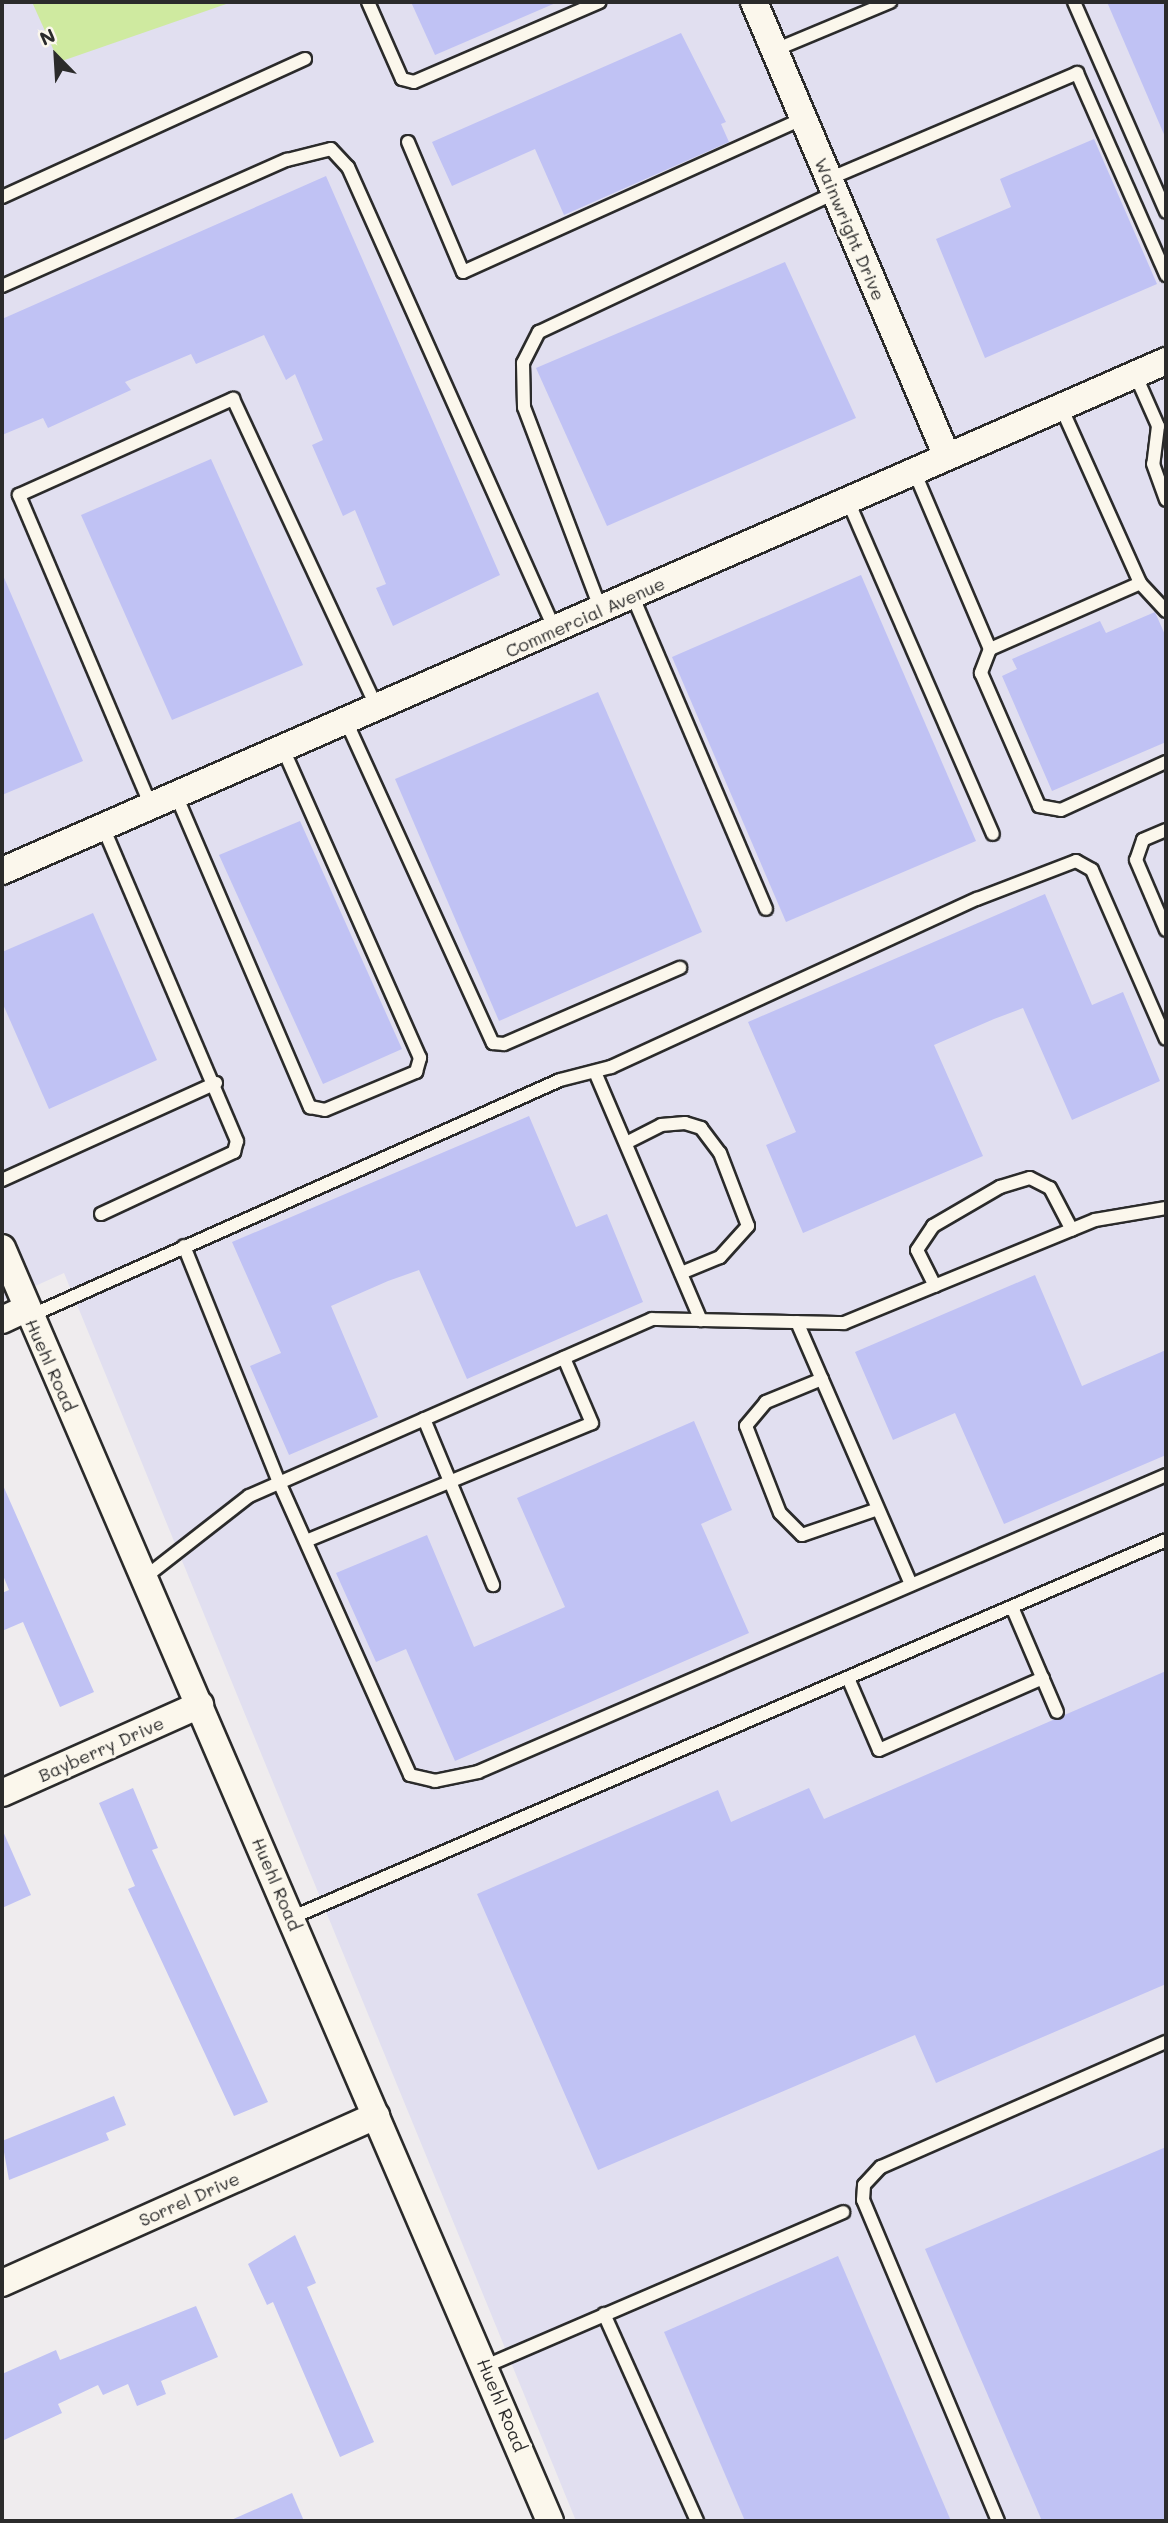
<!DOCTYPE html>
<html>
<head>
<meta charset="utf-8">
<style>
  body { margin:0 }
  #map { position:relative; width:1168px; height:2523px; overflow:hidden; background:#efecee; font-family:Mali,sans-serif }
  div>[style] { position:absolute }
  .built>* { inset:0; background:#e1dff0 }
  .green>* { inset:0; background:#cfeaa0 }
  .building>* { inset:0; background:#c0c2f4 }
  .roads { filter:drop-shadow(2px 0 #2b2b2b) drop-shadow(-2px 0 #2b2b2b) drop-shadow(0 2px #2b2b2b) drop-shadow(0 -2px #2b2b2b) }
  .lane>* { height:12px; margin:-6px; padding:0 6px; transform-origin:6px; border-radius:6px; background:#fbf7ec }
  .street>* { height:26px; margin:-13px; padding:0 13px; transform-origin:13px; border-radius:13px; background:#fbf7ec }
  span { translate:-50% -50%; white-space:nowrap; text-align:center; line-height:1.15; -webkit-text-stroke:6px #fbf7ec; paint-order:stroke }
  .street-label { font-size:18px; color:#2b2b2b }
  .frame { position:absolute; inset:0; border:4px solid #2b2b2b; pointer-events:none }
  .north { position:absolute; left:21px; top:21px; width:70px; height:70px; -webkit-text-stroke:5px #fbf7ec; paint-order:stroke; rotate:336deg; font-size:19px; font-weight:700; line-height:28px; text-align:center; color:#2b2b2b }
  .north::after { content:''; display:block; margin:auto; width:24px; height:32px; background:#2b2b2b; clip-path:polygon(50% 0,100% 100%,50% 72%,0 100%) }
</style>
</head>
<body>
<div id="map">
  <div class="built">
    <div style="clip-path:polygon(2px 2px,1166px 2px,1166px 2521px,576px 2521px,64px 1273px,2px 1301px)"></div>
  </div>
  <div class="green">
    <div style="clip-path:polygon(32px 2px,232px 2px,59px 62px)"></div>
  </div>
  <div class="building">
    <div style="clip-path:polygon(411px 2px,558px 2px,435px 55px)"></div>
    <div style="clip-path:polygon(1107px 2px,1166px 2px,1166px 139px)"></div>
    <div style="clip-path:polygon(681px 33px,726px 122px,721px 124px,729px 142px,564px 215px,535px 149px,452px 186px,432px 142px)"></div>
    <div style="clip-path:polygon(1094px 139px,1157px 284px,985px 358px,936px 239px,1011px 207px,1000px 179px)"></div>
    <div style="clip-path:polygon(326px 176px,500px 575px,393px 626px,376px 588px,386px 584px,355px 510px,343px 516px,312px 445px,323px 440px,295px 374px,286px 380px,264px 335px,196px 364px,191px 354px,125px 382px,131px 390px,48px 428px,43px 418px,2px 435px,2px 319px)"></div>
    <div style="clip-path:polygon(785px 262px,856px 418px,607px 526px,536px 368px)"></div>
    <div style="clip-path:polygon(211px 459px,303px 665px,172px 720px,81px 515px)"></div>
    <div style="clip-path:polygon(2px 573px,83px 761px,2px 795px)"></div>
    <div style="clip-path:polygon(861px 575px,976px 841px,786px 922px,672px 657px)"></div>
    <div style="clip-path:polygon(1155px 612px,1166px 637px,1166px 742px,1052px 791px,1002px 676px,1017px 669px,1012px 659px,1100px 621px,1106px 633px)"></div>
    <div style="clip-path:polygon(598px 692px,702px 932px,499px 1021px,395px 779px)"></div>
    <div style="clip-path:polygon(300px 821px,402px 1049px,323px 1084px,219px 855px)"></div>
    <div style="clip-path:polygon(1045px 894px,1092px 1005px,1123px 992px,1160px 1081px,1072px 1120px,1023px 1008px,994px 1019px,934px 1045px,983px 1156px,803px 1233px,766px 1145px,796px 1132px,748px 1022px)"></div>
    <div style="clip-path:polygon(93px 913px,157px 1060px,49px 1109px,2px 1002px,2px 952px)"></div>
    <div style="clip-path:polygon(529px 1116px,576px 1227px,607px 1214px,643px 1302px,467px 1379px,419px 1270px,388px 1281px,331px 1306px,378px 1417px,289px 1455px,250px 1366px,281px 1353px,232px 1242px)"></div>
    <div style="clip-path:polygon(1035px 1275px,1082px 1386px,1166px 1350px,1166px 1455px,1004px 1524px,955px 1413px,893px 1440px,855px 1352px)"></div>
    <div style="clip-path:polygon(694px 1421px,732px 1510px,701px 1524px,749px 1633px,455px 1761px,406px 1649px,376px 1662px,336px 1573px,427px 1535px,474px 1647px,565px 1607px,517px 1498px)"></div>
    <div style="clip-path:polygon(2px 1483px,94px 1692px,60px 1707px,23px 1622px,2px 1631px,2px 1593px,9px 1590px,2px 1573px)"></div>
    <div style="clip-path:polygon(1166px 1671px,1166px 1984px,936px 2083px,915px 2035px,598px 2170px,477px 1894px,718px 1790px,731px 1822px,809px 1788px,824px 1819px)"></div>
    <div style="clip-path:polygon(133px 1788px,158px 1848px,152px 1850px,268px 2102px,234px 2116px,128px 1889px,135px 1886px,99px 1803px)"></div>
    <div style="clip-path:polygon(2px 1829px,31px 1895px,2px 1908px)"></div>
    <div style="clip-path:polygon(114px 2096px,126px 2125px,106px 2133px,109px 2140px,9px 2180px,2px 2141px)"></div>
    <div style="clip-path:polygon(1166px 2147px,1166px 2521px,1042px 2521px,925px 2249px)"></div>
    <div style="clip-path:polygon(295px 2235px,316px 2283px,307px 2287px,374px 2442px,340px 2457px,273px 2302px,267px 2305px,248px 2264px)"></div>
    <div style="clip-path:polygon(838px 2256px,951px 2521px,745px 2521px,664px 2332px)"></div>
    <div style="clip-path:polygon(196px 2306px,218px 2357px,161px 2381px,166px 2394px,137px 2406px,128px 2384px,103px 2395px,98px 2385px,58px 2404px,62px 2413px,2px 2441px,2px 2374px,56px 2350px,60px 2360px)"></div>
    <div style="clip-path:polygon(292px 2493px,304px 2521px,229px 2521px)"></div>
  </div>
  <div class="roads">
    <div class="lane">
      <div style="left:368px;top:2px;width:84px;rotate:66.2deg"></div>
      <div style="left:402px;top:79px;width:12px;rotate:14deg"></div>
      <div style="left:414px;top:82px;width:202px;rotate:-23.3deg"></div>
      <div style="left:1074px;top:2px;width:229px;rotate:66.3deg"></div>
      <div style="left:775px;top:50px;width:125px;rotate:-22.7deg"></div>
      <div style="left:408px;top:142px;width:141px;rotate:67.1deg"></div>
      <div style="left:463px;top:272px;width:374px;rotate:-24.3deg"></div>
      <div style="left:829px;top:179px;width:270px;rotate:-23.1deg"></div>
      <div style="left:1077px;top:73px;width:221px;rotate:66.2deg"></div>
      <div style="left:2px;top:197px;width:333px;rotate:-24.5deg"></div>
      <div style="left:2px;top:286px;width:312px;rotate:-23.9deg"></div>
      <div style="left:287px;top:160px;width:45px;rotate:-14deg"></div>
      <div style="left:331px;top:149px;width:25px;rotate:47deg"></div>
      <div style="left:348px;top:167px;width:507px;rotate:65.91deg"></div>
      <div style="left:1135px;top:374px;width:57px;rotate:66.1deg"></div>
      <div style="left:1158px;top:426px;width:38px;rotate:97deg"></div>
      <div style="left:1153px;top:464px;width:38px;rotate:70deg"></div>
      <div style="left:1061px;top:407px;width:193px;rotate:65.8deg"></div>
      <div style="left:1140px;top:583px;width:38px;rotate:47deg"></div>
      <div style="left:914px;top:471px;width:194px;rotate:66.9deg"></div>
      <div style="left:990px;top:649px;width:26px;rotate:111deg"></div>
      <div style="left:981px;top:673px;width:145px;rotate:66.4deg"></div>
      <div style="left:1039px;top:806px;width:22px;rotate:10deg"></div>
      <div style="left:1061px;top:810px;width:115px;rotate:-24.6deg"></div>
      <div style="left:848px;top:501px;width:363px;rotate:66.5deg"></div>
      <div style="left:633px;top:597px;width:339px;rotate:66.9deg"></div>
      <div style="left:601px;top:610px;width:217px;rotate:-110.8deg"></div>
      <div style="left:524px;top:407px;width:44px;rotate:-91.3deg"></div>
      <div style="left:523px;top:363px;width:35px;rotate:-63deg"></div>
      <div style="left:539px;top:332px;width:327px;rotate:-25.2deg"></div>
      <div style="left:990px;top:649px;width:164px;rotate:-23.7deg"></div>
      <div style="left:346px;top:721px;width:354px;rotate:65.5deg"></div>
      <div style="left:493px;top:1043px;width:11px;rotate:5deg"></div>
      <div style="left:504px;top:1044px;width:192px;rotate:-23.4deg"></div>
      <div style="left:176px;top:795px;width:340px;rotate:66.8deg"></div>
      <div style="left:310px;top:1107px;width:15px;rotate:11deg"></div>
      <div style="left:325px;top:1110px;width:99px;rotate:-22.7deg"></div>
      <div style="left:416px;top:1072px;width:15px;rotate:-74deg"></div>
      <div style="left:420px;top:1058px;width:338px;rotate:-113.9deg"></div>
      <div style="left:151px;top:806px;width:338px;rotate:-113deg"></div>
      <div style="left:19px;top:495px;width:235px;rotate:-24.2deg"></div>
      <div style="left:233px;top:399px;width:341px;rotate:65deg"></div>
      <div style="left:1166px;top:830px;width:25px;rotate:157deg"></div>
      <div style="left:1143px;top:840px;width:21px;rotate:109deg"></div>
      <div style="left:1136px;top:860px;width:76px;rotate:66.8deg"></div>
      <div style="left:595px;top:1072px;width:270px;rotate:66.9deg"></div>
      <div style="left:626px;top:1143px;width:39px;rotate:-27deg"></div>
      <div style="left:661px;top:1125px;width:24px;rotate:-5deg"></div>
      <div style="left:685px;top:1123px;width:17px;rotate:17deg"></div>
      <div style="left:701px;top:1128px;width:31px;rotate:53deg"></div>
      <div style="left:720px;top:1153px;width:78px;rotate:69deg"></div>
      <div style="left:748px;top:1226px;width:42px;rotate:132.1deg"></div>
      <div style="left:720px;top:1257px;width:42px;rotate:157.7deg"></div>
      <div style="left:2px;top:1180px;width:235px;rotate:-24.4deg"></div>
      <div style="left:101px;top:1214px;width:147px;rotate:-25deg"></div>
      <div style="left:234px;top:1152px;width:11px;rotate:-75deg"></div>
      <div style="left:237px;top:1141px;width:341px;rotate:-113.1deg"></div>
      <div style="left:184px;top:1246px;width:254px;rotate:68.1deg"></div>
      <div style="left:279px;top:1482px;width:321px;rotate:65.9deg"></div>
      <div style="left:410px;top:1775px;width:26px;rotate:13deg"></div>
      <div style="left:435px;top:1781px;width:44px;rotate:-11.8deg"></div>
      <div style="left:478px;top:1772px;width:749px;rotate:-23.35deg"></div>
      <div style="left:935px;top:1286px;width:40px;rotate:-116.6deg"></div>
      <div style="left:917px;top:1250px;width:29px;rotate:-56deg"></div>
      <div style="left:933px;top:1226px;width:78px;rotate:-30.2deg"></div>
      <div style="left:1000px;top:1187px;width:31px;rotate:-17deg"></div>
      <div style="left:1030px;top:1178px;width:22px;rotate:27deg"></div>
      <div style="left:1050px;top:1188px;width:47px;rotate:62.4deg"></div>
      <div style="left:30px;top:1316px;width:580px;rotate:-24deg"></div>
      <div style="left:560px;top:1080px;width:53px;rotate:-14.3deg"></div>
      <div style="left:611px;top:1067px;width:403px;rotate:-24.7deg"></div>
      <div style="left:977px;top:899px;width:106px;rotate:-21deg"></div>
      <div style="left:1076px;top:861px;width:18px;rotate:29deg"></div>
      <div style="left:1092px;top:870px;width:184px;rotate:66.4deg"></div>
      <div style="left:797px;top:1322px;width:286px;rotate:66.5deg"></div>
      <div style="left:822px;top:1379px;width:61px;rotate:157.7deg"></div>
      <div style="left:766px;top:1402px;width:31px;rotate:130deg"></div>
      <div style="left:746px;top:1426px;width:93px;rotate:68.7deg"></div>
      <div style="left:780px;top:1513px;width:31px;rotate:45deg"></div>
      <div style="left:802px;top:1535px;width:80px;rotate:-18.9deg"></div>
      <div style="left:424px;top:1419px;width:180px;rotate:67.4deg"></div>
      <div style="left:306px;top:1541px;width:309px;rotate:-22.4deg"></div>
      <div style="left:592px;top:1423px;width:71px;rotate:-113.3deg"></div>
      <div style="left:144px;top:1578px;width:133px;rotate:-38deg"></div>
      <div style="left:249px;top:1496px;width:440px;rotate:-23.7deg"></div>
      <div style="left:652px;top:1319px;width:192px;rotate:1.2deg"></div>
      <div style="left:844px;top:1323px;width:271px;rotate:-22.3deg"></div>
      <div style="left:1095px;top:1220px;width:72px;rotate:-9.6deg"></div>
      <div style="left:1012px;top:1607px;width:114px;rotate:66.8deg"></div>
      <div style="left:848px;top:1678px;width:78px;rotate:66.7deg"></div>
      <div style="left:879px;top:1750px;width:179px;rotate:-23.7deg"></div>
      <div style="left:291px;top:1918px;width:953px;rotate:-23.36deg"></div>
      <div style="left:604px;top:2314px;width:227px;rotate:65.8deg"></div>
      <div style="left:486px;top:2366px;width:389px;rotate:-23.3deg"></div>
      <div style="left:998px;top:2521px;width:348px;rotate:-112.8deg"></div>
      <div style="left:863px;top:2200px;width:15px;rotate:-86deg"></div>
      <div style="left:864px;top:2185px;width:25px;rotate:-47deg"></div>
      <div style="left:881px;top:2167px;width:311px;rotate:-23.7deg"></div>
    </div>
    <div class="street">
      <div style="left:754px;top:2px;width:494px;rotate:67deg"></div>
      <div style="left:2px;top:871px;width:1271px;rotate:-23.66deg"></div>
      <div style="left:2px;top:1248px;width:1386px;rotate:66.71deg"></div>
      <div style="left:2px;top:1320px;width:26px;rotate:-25deg"></div>
      <div style="left:2px;top:1793px;width:217px;rotate:-24deg"></div>
      <div style="left:2px;top:2283px;width:410px;rotate:-24.1deg"></div>
    </div>
  </div>
  <div class="street-label">
    <span style="left:850px;top:229px;rotate:67deg">Wainwright Drive</span>
    <span style="left:585px;top:617px;rotate:-24deg">Commercial Avenue</span>
    <span style="left:51px;top:1365px;rotate:66deg">Huehl Road</span>
    <span style="left:101px;top:1749px;rotate:-24deg">Bayberry Drive</span>
    <span style="left:277px;top:1884px;rotate:67deg">Huehl Road</span>
    <span style="left:189px;top:2199px;rotate:-24deg">Sorrel Drive</span>
    <span style="left:502px;top:2405px;rotate:67deg">Huehl Road</span>
  </div>
  <div class="frame"></div>
  <div class="north">N</div>
</div>
</body>
</html>
